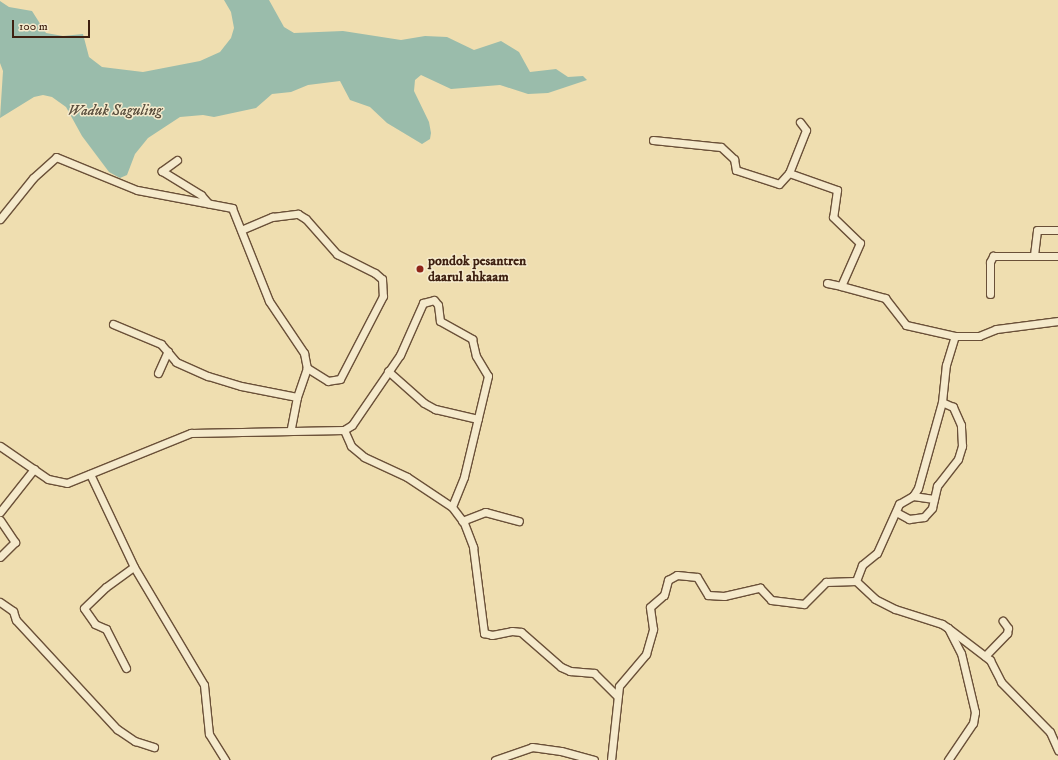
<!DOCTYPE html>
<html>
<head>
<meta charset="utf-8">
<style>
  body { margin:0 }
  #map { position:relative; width:1058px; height:760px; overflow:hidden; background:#efdeb0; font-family:"IM FELL DW Pica",serif }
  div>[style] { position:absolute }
  .water>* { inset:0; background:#9abcab }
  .roads { filter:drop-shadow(1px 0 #6a5038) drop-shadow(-1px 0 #6a5038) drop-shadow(0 1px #6a5038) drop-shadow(0 -1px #6a5038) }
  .minor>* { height:7px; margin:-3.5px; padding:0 3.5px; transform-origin:3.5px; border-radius:3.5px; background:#f5eacc }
  .dots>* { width:11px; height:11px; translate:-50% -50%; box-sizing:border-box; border:2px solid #f5eacc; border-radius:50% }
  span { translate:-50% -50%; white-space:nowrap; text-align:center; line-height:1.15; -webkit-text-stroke:3px #f5eacc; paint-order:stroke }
  .poi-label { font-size:14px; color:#3e2010; font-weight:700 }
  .left { translate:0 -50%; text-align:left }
  .water-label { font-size:15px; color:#5a4f3e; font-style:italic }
  .scale { position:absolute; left:12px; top:20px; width:78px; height:18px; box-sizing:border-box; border:2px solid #3e2010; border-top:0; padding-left:5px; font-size:12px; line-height:14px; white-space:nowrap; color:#3e2010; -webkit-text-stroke:3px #f5eacc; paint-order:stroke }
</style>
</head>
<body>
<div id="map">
  <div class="water">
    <div style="clip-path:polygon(224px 0,269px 0,284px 27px,294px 33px,343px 31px,401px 40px,425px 36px,447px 37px,474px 50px,501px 41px,519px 52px,530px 72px,556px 69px,568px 77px,583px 76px,587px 80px,548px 93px,528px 94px,500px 85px,451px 89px,421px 75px,415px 80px,414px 91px,429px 122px,431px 133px,430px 139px,422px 144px,387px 123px,370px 107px,350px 100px,340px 81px,308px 85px,291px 92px,272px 94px,256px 108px,214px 117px,203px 115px,180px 117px,148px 138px,135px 154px,127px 175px,120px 178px,109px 172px,82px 136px,66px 107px,52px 97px,43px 95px,34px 97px,0 118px,3px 71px,0 63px,0 1px,9px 7px,32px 11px,46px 33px,63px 36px,83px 34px,89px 57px,102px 67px,143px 72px,200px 61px,220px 52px,231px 38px,234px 28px,231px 12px)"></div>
  </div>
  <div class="roads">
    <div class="minor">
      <div style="left:653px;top:140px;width:68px;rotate:5.9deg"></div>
      <div style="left:721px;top:147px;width:18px;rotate:43deg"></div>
      <div style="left:734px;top:159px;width:11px;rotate:80deg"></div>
      <div style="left:736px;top:170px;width:45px;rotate:18deg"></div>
      <div style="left:779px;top:184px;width:15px;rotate:-48deg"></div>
      <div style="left:789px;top:173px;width:46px;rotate:-68.4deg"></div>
      <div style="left:806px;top:130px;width:10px;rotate:-127deg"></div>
      <div style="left:177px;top:160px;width:19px;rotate:144deg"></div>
      <div style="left:162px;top:171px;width:46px;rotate:31.6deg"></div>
      <div style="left:201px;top:195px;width:11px;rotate:49deg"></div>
      <div style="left:789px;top:173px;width:51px;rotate:19.5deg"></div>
      <div style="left:837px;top:190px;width:27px;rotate:98deg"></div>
      <div style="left:833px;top:217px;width:37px;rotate:44deg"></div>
      <div style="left:860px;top:243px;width:47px;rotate:113.8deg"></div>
      <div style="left:841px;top:286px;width:46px;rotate:15.3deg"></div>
      <div style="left:885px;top:298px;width:34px;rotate:52deg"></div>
      <div style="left:906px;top:325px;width:50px;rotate:12.7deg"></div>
      <div style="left:0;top:219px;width:53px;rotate:-51.2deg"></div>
      <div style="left:33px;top:178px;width:31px;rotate:-42deg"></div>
      <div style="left:56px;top:157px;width:87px;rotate:22.2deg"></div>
      <div style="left:137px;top:190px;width:97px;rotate:10.7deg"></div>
      <div style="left:232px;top:208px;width:100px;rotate:68.3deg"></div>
      <div style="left:269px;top:301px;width:63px;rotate:56.1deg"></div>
      <div style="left:304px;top:353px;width:15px;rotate:79deg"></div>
      <div style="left:307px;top:368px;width:31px;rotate:109deg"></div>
      <div style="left:297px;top:397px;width:33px;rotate:101deg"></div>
      <div style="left:241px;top:230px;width:34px;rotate:-23deg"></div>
      <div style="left:272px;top:217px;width:26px;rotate:-7deg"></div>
      <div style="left:298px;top:214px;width:9px;rotate:32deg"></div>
      <div style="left:306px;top:219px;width:47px;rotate:48.5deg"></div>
      <div style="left:337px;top:254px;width:42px;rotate:26.6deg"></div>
      <div style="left:375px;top:273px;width:9px;rotate:41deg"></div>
      <div style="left:382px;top:279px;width:17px;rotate:87deg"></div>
      <div style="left:383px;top:296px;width:93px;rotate:117.4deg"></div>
      <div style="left:340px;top:379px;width:12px;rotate:171deg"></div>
      <div style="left:328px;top:381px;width:25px;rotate:-148deg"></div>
      <div style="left:1034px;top:255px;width:25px;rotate:-83deg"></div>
      <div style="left:1037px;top:230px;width:21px"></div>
      <div style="left:827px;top:283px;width:14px;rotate:12deg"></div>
      <div style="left:990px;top:294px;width:32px;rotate:-90deg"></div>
      <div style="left:990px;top:262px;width:7px;rotate:-63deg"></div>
      <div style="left:993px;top:256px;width:65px"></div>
      <div style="left:113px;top:324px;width:52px;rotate:22.6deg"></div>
      <div style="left:161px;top:344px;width:23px;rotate:50deg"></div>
      <div style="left:176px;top:362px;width:35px;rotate:24deg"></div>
      <div style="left:208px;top:376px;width:34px;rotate:17deg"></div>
      <div style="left:241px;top:386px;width:57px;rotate:11.1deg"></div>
      <div style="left:388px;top:371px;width:48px;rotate:41.6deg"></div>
      <div style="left:424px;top:403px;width:13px;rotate:29deg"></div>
      <div style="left:435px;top:409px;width:44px;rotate:13.1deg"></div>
      <div style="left:158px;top:373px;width:24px;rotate:-66deg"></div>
      <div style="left:344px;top:430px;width:17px;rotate:66deg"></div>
      <div style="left:351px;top:446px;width:17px;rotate:40deg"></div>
      <div style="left:364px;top:457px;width:47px;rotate:24.9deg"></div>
      <div style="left:407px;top:477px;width:54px;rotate:33.7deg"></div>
      <div style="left:0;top:446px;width:58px;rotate:34.5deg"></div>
      <div style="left:48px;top:479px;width:19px;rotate:12deg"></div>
      <div style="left:67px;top:483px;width:134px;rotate:-22deg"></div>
      <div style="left:191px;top:433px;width:153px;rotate:-1.1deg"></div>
      <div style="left:344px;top:430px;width:9px;rotate:-32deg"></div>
      <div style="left:352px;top:425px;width:85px;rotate:-55.6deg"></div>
      <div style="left:400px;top:355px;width:57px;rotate:-66.1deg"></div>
      <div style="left:423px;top:303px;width:11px;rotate:-15deg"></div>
      <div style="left:434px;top:300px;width:6px;rotate:51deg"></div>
      <div style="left:438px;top:305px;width:16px;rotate:83deg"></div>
      <div style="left:440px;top:321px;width:37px;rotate:29deg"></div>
      <div style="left:472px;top:339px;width:17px;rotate:77deg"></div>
      <div style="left:476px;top:356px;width:23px;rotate:59deg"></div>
      <div style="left:488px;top:376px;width:104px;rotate:103.4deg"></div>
      <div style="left:464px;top:477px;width:32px;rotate:112deg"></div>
      <div style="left:452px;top:507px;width:20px;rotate:53deg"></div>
      <div style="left:464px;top:523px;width:26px;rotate:69deg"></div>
      <div style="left:473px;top:547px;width:87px;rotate:82.7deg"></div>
      <div style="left:484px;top:633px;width:8px;rotate:14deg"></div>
      <div style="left:492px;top:635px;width:20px;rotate:-11deg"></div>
      <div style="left:512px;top:631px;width:9px;rotate:6deg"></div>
      <div style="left:521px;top:632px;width:53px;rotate:41.2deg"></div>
      <div style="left:561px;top:667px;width:10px;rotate:24deg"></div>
      <div style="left:570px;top:671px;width:24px;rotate:5deg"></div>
      <div style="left:594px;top:673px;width:33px;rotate:45deg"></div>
      <div style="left:90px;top:474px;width:103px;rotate:64.7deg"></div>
      <div style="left:134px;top:567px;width:137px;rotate:59.3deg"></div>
      <div style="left:204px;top:685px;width:49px;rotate:84.2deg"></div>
      <div style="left:209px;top:734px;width:31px;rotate:58deg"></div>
      <div style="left:913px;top:496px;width:21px;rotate:8deg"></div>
      <div style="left:0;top:512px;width:55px;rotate:-51.7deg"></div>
      <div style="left:896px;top:512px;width:15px;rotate:28deg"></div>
      <div style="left:909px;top:519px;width:15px;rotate:-8deg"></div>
      <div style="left:924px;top:517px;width:12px;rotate:-48deg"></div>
      <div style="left:932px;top:508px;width:23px;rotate:-77deg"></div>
      <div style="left:937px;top:486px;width:34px;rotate:-52deg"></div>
      <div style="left:958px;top:459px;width:14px;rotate:-73deg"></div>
      <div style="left:962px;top:446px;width:21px;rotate:-93deg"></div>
      <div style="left:961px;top:425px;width:20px;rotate:-114deg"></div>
      <div style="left:953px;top:407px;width:12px;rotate:-156deg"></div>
      <div style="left:0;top:520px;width:27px;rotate:56deg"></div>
      <div style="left:15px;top:542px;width:21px;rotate:135deg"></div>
      <div style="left:462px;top:521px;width:25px;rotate:-21deg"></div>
      <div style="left:485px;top:512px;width:35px;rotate:15deg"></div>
      <div style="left:856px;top:581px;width:17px;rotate:-69deg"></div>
      <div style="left:862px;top:565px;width:19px;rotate:-39deg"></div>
      <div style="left:877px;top:553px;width:54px;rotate:-65.8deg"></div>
      <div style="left:899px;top:504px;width:16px;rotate:-30deg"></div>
      <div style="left:913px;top:496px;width:9px;rotate:-58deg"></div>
      <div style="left:918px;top:488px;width:89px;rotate:-74.4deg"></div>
      <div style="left:942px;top:402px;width:37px;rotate:-84deg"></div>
      <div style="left:946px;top:365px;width:30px;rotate:-73deg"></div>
      <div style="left:955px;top:336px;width:24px"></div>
      <div style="left:979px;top:336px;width:18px;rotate:-22deg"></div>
      <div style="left:996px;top:329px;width:63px;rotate:-7.4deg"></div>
      <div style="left:0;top:602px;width:16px;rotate:35deg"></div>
      <div style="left:13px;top:611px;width:9px;rotate:72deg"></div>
      <div style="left:16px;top:620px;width:149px;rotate:47.2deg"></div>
      <div style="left:117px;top:729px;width:22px;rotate:34deg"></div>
      <div style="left:135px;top:741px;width:20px;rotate:18deg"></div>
      <div style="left:948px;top:628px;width:53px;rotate:37.3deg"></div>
      <div style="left:990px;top:660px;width:25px;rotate:63deg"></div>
      <div style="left:1001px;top:682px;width:70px;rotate:45.6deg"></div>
      <div style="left:1050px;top:732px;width:20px;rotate:66deg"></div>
      <div style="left:985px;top:656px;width:32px;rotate:-46deg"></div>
      <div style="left:1007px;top:633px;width:5px;rotate:-79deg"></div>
      <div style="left:1008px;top:628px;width:9px;rotate:-126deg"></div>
      <div style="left:126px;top:668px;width:44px;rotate:-117.1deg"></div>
      <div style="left:106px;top:629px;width:12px;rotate:-156deg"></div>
      <div style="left:95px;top:624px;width:19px;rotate:-125deg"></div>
      <div style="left:84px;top:608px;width:30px;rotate:-44deg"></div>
      <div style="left:106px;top:587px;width:34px;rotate:-36deg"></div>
      <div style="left:495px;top:760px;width:39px;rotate:-19deg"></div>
      <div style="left:532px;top:747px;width:29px;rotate:8deg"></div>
      <div style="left:561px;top:751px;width:34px;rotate:15deg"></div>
      <div style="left:611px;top:760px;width:74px;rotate:-83.8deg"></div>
      <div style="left:619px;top:686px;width:42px;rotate:-49.8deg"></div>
      <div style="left:646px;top:654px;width:26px;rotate:-74deg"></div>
      <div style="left:653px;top:629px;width:22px;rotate:-98deg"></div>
      <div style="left:650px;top:607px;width:18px;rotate:-41deg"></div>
      <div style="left:664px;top:595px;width:16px;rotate:-75deg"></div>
      <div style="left:668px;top:580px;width:10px;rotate:-29deg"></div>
      <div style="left:677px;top:575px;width:20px;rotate:6deg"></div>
      <div style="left:697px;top:577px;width:21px;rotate:59deg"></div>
      <div style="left:708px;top:595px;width:16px;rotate:4deg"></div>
      <div style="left:724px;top:596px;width:37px;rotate:-13deg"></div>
      <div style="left:760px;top:588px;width:16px;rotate:47deg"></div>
      <div style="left:771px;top:600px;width:33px;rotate:7deg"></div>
      <div style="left:804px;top:604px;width:31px;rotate:-45deg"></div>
      <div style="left:826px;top:582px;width:30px;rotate:-2deg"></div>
      <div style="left:856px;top:581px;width:26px;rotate:43deg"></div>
      <div style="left:875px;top:599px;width:22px;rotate:27deg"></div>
      <div style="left:895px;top:609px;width:49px;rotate:17.7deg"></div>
      <div style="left:942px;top:624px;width:7px;rotate:34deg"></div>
      <div style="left:948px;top:628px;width:28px;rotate:63deg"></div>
      <div style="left:961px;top:653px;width:61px;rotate:76.7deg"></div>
      <div style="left:975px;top:712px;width:11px;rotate:100deg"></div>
      <div style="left:973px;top:723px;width:45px;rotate:124deg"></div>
    </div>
  </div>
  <div class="dots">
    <div style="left:420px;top:269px;background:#8f2418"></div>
  </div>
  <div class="poi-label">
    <span class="left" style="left:428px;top:269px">pondok pesantren<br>daarul ahkaam</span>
  </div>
  <div class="water-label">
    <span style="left:115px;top:111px">Waduk Saguling</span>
  </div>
  <div class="scale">100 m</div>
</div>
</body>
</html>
